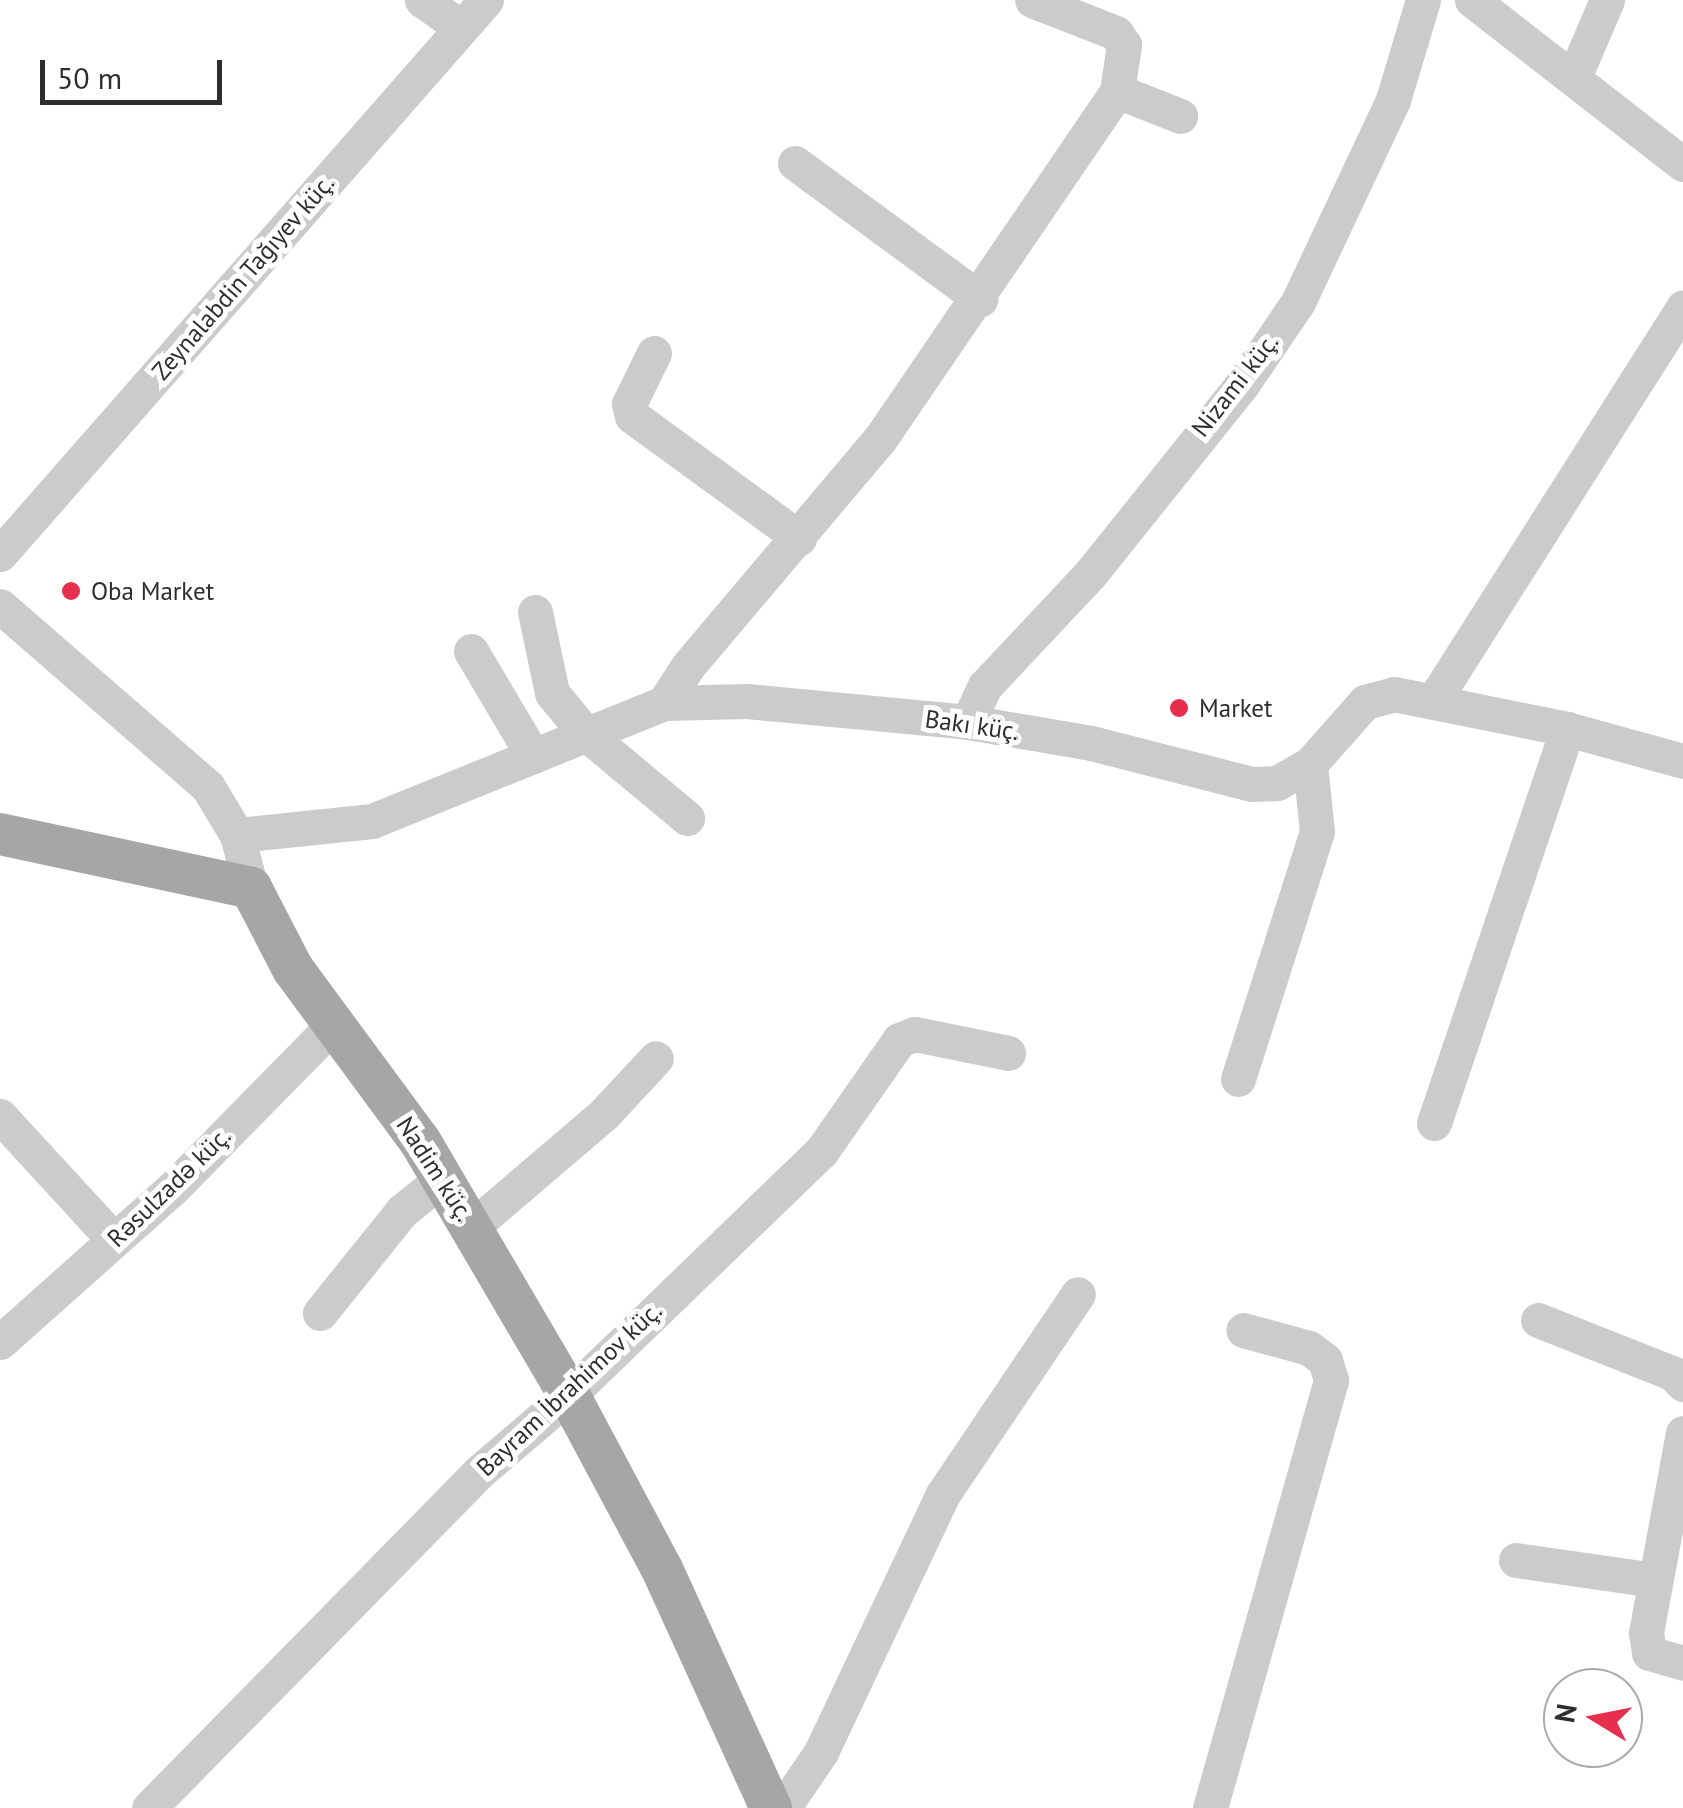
<!DOCTYPE html>
<html>
<head>
<meta charset="utf-8">
<style>
  body { margin:0 }
  #map { position:relative; width:1683px; height:1808px; overflow:hidden; background:#fff; font-family:"PT Sans",sans-serif }
  div>[style] { position:absolute }
  .minor>* { height:35px; margin:-17.5px; padding:0 17.5px; transform-origin:17.5px; border-radius:17.5px; background:#cbcbcb }
  .major>* { height:42px; margin:-21px; padding:0 21px; transform-origin:21px; border-radius:21px; background:#a6a6a6 }
  .dots>* { width:28px; height:28px; translate:-50% -50%; box-sizing:border-box; border:5px solid #fff; border-radius:50% }
  span { translate:-50% -50%; white-space:nowrap; text-align:center; line-height:1.15; -webkit-text-stroke:10px #fff; paint-order:stroke }
  .street-label { font-size:25px; color:#2e2e2e }
  .poi-label { font-size:25px; color:#2e2e2e }
  .left { translate:0 -50%; text-align:left }
  .north { position:absolute; left:1543px; top:1668px; width:100px; height:100px; box-sizing:border-box; background:#fff; border:2px solid #ababab; border-radius:50%; rotate:280deg; font-size:28px; font-weight:700; line-height:40px; text-align:center; color:#2e2e2e }
  .north::after { content:''; display:block; margin:auto; width:35px; height:45px; background:#e52f4c; clip-path:polygon(50% 0,100% 100%,50% 72%,0 100%) }
  .scale { position:absolute; left:40px; top:60px; width:182px; height:45px; box-sizing:border-box; border:5px solid #2e2e2e; border-top:0; padding-left:12px; font-size:30px; line-height:35px; white-space:nowrap; color:#2e2e2e; -webkit-text-stroke:8px #fff; paint-order:stroke }
</style>
</head>
<body>
<div id="map">
  <div class="minor">
    <div style="left:422px;top:0;width:47px;rotate:34.7deg"></div>
    <div style="left:1472px;top:0;width:267px;rotate:37.9deg"></div>
    <div style="left:1574px;top:77px;width:84px;rotate:-66.8deg"></div>
    <div style="left:1117px;top:91px;width:68px;rotate:21.6deg"></div>
    <div style="left:795px;top:163px;width:230px;rotate:36.3deg"></div>
    <div style="left:654px;top:353px;width:57px;rotate:116.1deg"></div>
    <div style="left:629px;top:404px;width:12px;rotate:76deg"></div>
    <div style="left:632px;top:416px;width:207px;rotate:36.1deg"></div>
    <div style="left:0;top:554px;width:737px;rotate:-48.74deg"></div>
    <div style="left:0;top:606px;width:276px;rotate:41deg"></div>
    <div style="left:208px;top:787px;width:56px;rotate:58.9deg"></div>
    <div style="left:237px;top:835px;width:55px;rotate:75.2deg"></div>
    <div style="left:535px;top:612px;width:83px;rotate:78.1deg"></div>
    <div style="left:552px;top:693px;width:52px;rotate:50.5deg"></div>
    <div style="left:585px;top:733px;width:133px;rotate:39.8deg"></div>
    <div style="left:471px;top:651px;width:122px;rotate:59.4deg"></div>
    <div style="left:1434px;top:700px;width:465px;rotate:-57.6deg"></div>
    <div style="left:664px;top:703px;width:44px;rotate:-57deg"></div>
    <div style="left:688px;top:666px;width:297px;rotate:-49.8deg"></div>
    <div style="left:880px;top:439px;width:421px;rotate:-55.7deg"></div>
    <div style="left:1117px;top:91px;width:47px;rotate:-81.3deg"></div>
    <div style="left:1124px;top:45px;width:14px;rotate:-124deg"></div>
    <div style="left:1116px;top:33px;width:90px;rotate:-158.6deg"></div>
    <div style="left:968px;top:722px;width:40px;rotate:-65deg"></div>
    <div style="left:985px;top:686px;width:155px;rotate:-46.8deg"></div>
    <div style="left:1091px;top:573px;width:243px;rotate:-51.3deg"></div>
    <div style="left:1243px;top:383px;width:98px;rotate:-55.8deg"></div>
    <div style="left:1298px;top:302px;width:223px;rotate:-64.8deg"></div>
    <div style="left:1393px;top:100px;width:104px;rotate:-73.3deg"></div>
    <div style="left:237px;top:835px;width:136px;rotate:-5.9deg"></div>
    <div style="left:372px;top:821px;width:315px;rotate:-22deg"></div>
    <div style="left:664px;top:703px;width:83px;rotate:-1.4deg"></div>
    <div style="left:747px;top:701px;width:222px;rotate:5.4deg"></div>
    <div style="left:968px;top:722px;width:125px;rotate:9.7deg"></div>
    <div style="left:1091px;top:743px;width:166px;rotate:14.3deg"></div>
    <div style="left:1252px;top:784px;width:25px;rotate:-2deg"></div>
    <div style="left:1277px;top:783px;width:38px;rotate:-30deg"></div>
    <div style="left:1310px;top:764px;width:83px;rotate:-48.4deg"></div>
    <div style="left:1365px;top:702px;width:30px;rotate:-15deg"></div>
    <div style="left:1394px;top:694px;width:177px;rotate:11.4deg"></div>
    <div style="left:1567px;top:729px;width:120px;rotate:15.4deg"></div>
    <div style="left:1238px;top:1079px;width:259px;rotate:-72.3deg"></div>
    <div style="left:1317px;top:832px;width:68px;rotate:-95.9deg"></div>
    <div style="left:0;top:1116px;width:168px;rotate:47.4deg"></div>
    <div style="left:1434px;top:1123px;width:416px;rotate:-71.3deg"></div>
    <div style="left:473px;top:1226px;width:172px;rotate:-40.5deg"></div>
    <div style="left:604px;top:1114px;width:76px;rotate:-47.1deg"></div>
    <div style="left:320px;top:1313px;width:131px;rotate:-51.2deg"></div>
    <div style="left:402px;top:1211px;width:53px;rotate:-38.8deg"></div>
    <div style="left:1538px;top:1320px;width:144px;rotate:21.6deg"></div>
    <div style="left:1672px;top:1373px;width:16px;rotate:45deg"></div>
    <div style="left:0;top:1342px;width:230px;rotate:-41.7deg"></div>
    <div style="left:172px;top:1189px;width:228px;rotate:-45.5deg"></div>
    <div style="left:1683px;top:1433px;width:203px;rotate:100.5deg"></div>
    <div style="left:1646px;top:1633px;width:20px;rotate:81deg"></div>
    <div style="left:1649px;top:1653px;width:35px;rotate:16deg"></div>
    <div style="left:1516px;top:1560px;width:139px;rotate:8.2deg"></div>
    <div style="left:149px;top:1808px;width:471px;rotate:-45.5deg"></div>
    <div style="left:479px;top:1472px;width:118px;rotate:-40.5deg"></div>
    <div style="left:569px;top:1395px;width:350px;rotate:-44deg"></div>
    <div style="left:821px;top:1152px;width:136px;rotate:-55.1deg"></div>
    <div style="left:899px;top:1040px;width:17px;rotate:-21deg"></div>
    <div style="left:915px;top:1034px;width:95px;rotate:11.5deg"></div>
    <div style="left:783px;top:1808px;width:68px;rotate:-55.8deg"></div>
    <div style="left:821px;top:1752px;width:285px;rotate:-64.7deg"></div>
    <div style="left:943px;top:1494px;width:241px;rotate:-56deg"></div>
    <div style="left:1210px;top:1808px;width:445px;rotate:-74.2deg"></div>
    <div style="left:1331px;top:1380px;width:21px;rotate:-107deg"></div>
    <div style="left:1325px;top:1360px;width:20px;rotate:-143deg"></div>
    <div style="left:1309px;top:1348px;width:68px;rotate:-164.7deg"></div>
  </div>
  <div class="major">
    <div style="left:0;top:834px;width:257px;rotate:12.1deg"></div>
    <div style="left:251px;top:888px;width:91px;rotate:62.6deg"></div>
    <div style="left:293px;top:969px;width:214px;rotate:53.6deg"></div>
    <div style="left:420px;top:1141px;width:294px;rotate:59.6deg"></div>
    <div style="left:569px;top:1395px;width:197px;rotate:61.9deg"></div>
    <div style="left:662px;top:1569px;width:263px;rotate:65.5deg"></div>
  </div>
  <div class="dots">
    <div style="left:71px;top:591px;background:#e52f4c"></div>
    <div style="left:1179px;top:708px;background:#e52f4c"></div>
  </div>
  <div class="street-label">
    <span style="left:243px;top:277px;rotate:-49deg">Zeynalabdin Tağıyev küç.</span>
    <span style="left:1235px;top:385px;rotate:-52deg">Nizami küç.</span>
    <span style="left:972px;top:725px;rotate:8deg">Bakı küç.</span>
    <span style="left:435px;top:1169px;rotate:57deg">Nadim küç.</span>
    <span style="left:169px;top:1187px;rotate:-44deg">Rəsulzadə küç.</span>
    <span style="left:569px;top:1389px;rotate:-43deg">Bayram İbrahimov küç.</span>
  </div>
  <div class="poi-label">
    <span class="left" style="left:91px;top:591px">Oba Market</span>
    <span class="left" style="left:1199px;top:708px">Market</span>
  </div>
  <div class="north">N</div>
  <div class="scale">50 m</div>
</div>
</body>
</html>
